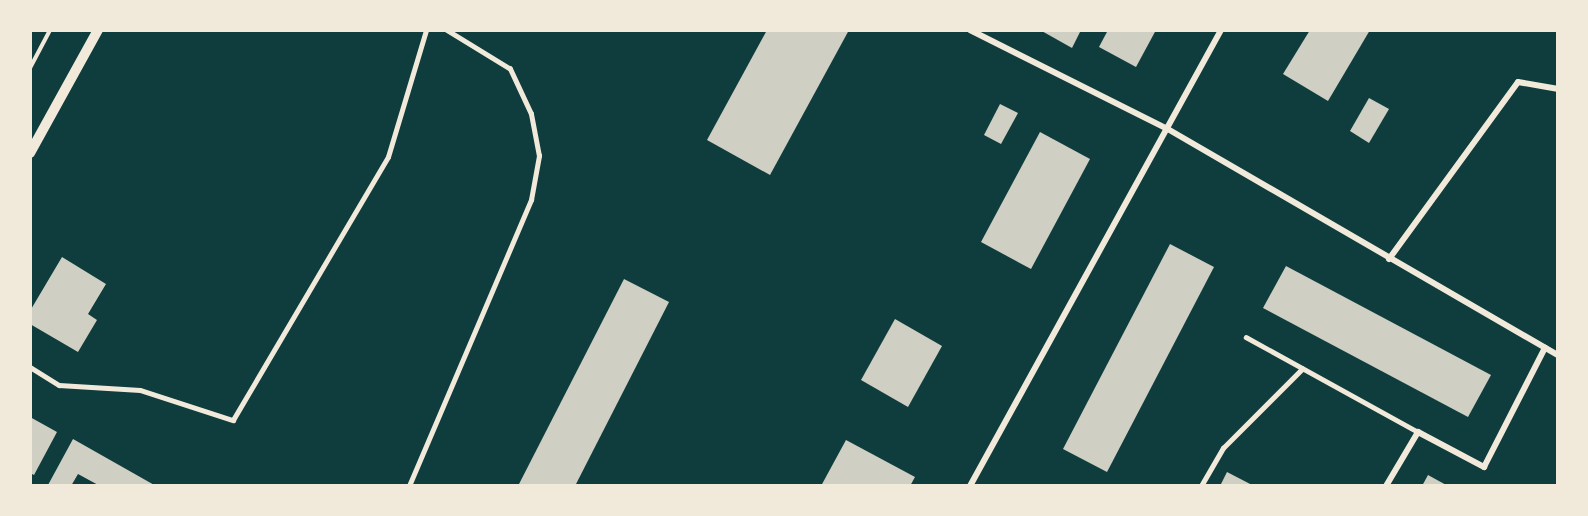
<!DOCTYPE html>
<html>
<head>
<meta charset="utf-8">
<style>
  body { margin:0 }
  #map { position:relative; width:1588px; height:516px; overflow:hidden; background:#0f3d3e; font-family:"Alegreya Sans",sans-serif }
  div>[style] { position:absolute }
  .building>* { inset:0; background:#cfcfc3 }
  .path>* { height:4px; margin:-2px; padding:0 2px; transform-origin:2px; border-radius:2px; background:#f1e9da }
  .service>* { height:4.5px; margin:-2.25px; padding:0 2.25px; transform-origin:2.25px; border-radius:2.25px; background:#f1e9da }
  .minor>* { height:6px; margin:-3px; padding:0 3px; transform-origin:3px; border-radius:3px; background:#f1e9da }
  .tertiary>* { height:10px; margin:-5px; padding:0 5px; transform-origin:5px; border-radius:5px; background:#f1e9da }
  span { translate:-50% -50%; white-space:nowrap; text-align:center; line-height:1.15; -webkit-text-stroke:4.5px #f1e9da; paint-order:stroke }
  .frame { position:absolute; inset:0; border:32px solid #f1e9da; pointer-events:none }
</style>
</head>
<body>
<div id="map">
  <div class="building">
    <div style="clip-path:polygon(767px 30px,849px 30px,770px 175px,707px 140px)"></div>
    <div style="clip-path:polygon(1040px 30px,1081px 30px,1072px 48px)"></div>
    <div style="clip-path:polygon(1108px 30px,1156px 30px,1136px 67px,1099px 47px)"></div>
    <div style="clip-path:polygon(1310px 30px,1370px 30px,1328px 101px,1283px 74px)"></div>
    <div style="clip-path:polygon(1369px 98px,1389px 109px,1369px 143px,1350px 131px)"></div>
    <div style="clip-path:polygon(1000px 104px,1018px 113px,1001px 144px,984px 135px)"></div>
    <div style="clip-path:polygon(1040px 132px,1090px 159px,1031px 269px,981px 242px)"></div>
    <div style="clip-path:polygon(1170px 244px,1214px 267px,1107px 472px,1063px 449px)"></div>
    <div style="clip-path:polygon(62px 257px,106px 284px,88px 314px,97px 320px,78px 352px,30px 324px,30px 311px)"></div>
    <div style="clip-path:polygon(1286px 266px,1491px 375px,1468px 417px,1263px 308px)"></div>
    <div style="clip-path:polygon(624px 279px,669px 302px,575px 486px,518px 486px)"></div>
    <div style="clip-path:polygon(895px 319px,942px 346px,908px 407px,861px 380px)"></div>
    <div style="clip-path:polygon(30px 417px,57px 432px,34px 475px,30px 473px)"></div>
    <div style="clip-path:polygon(73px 439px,156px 486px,100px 486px,78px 474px,71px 486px,48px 485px)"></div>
    <div style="clip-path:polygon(846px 440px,915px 477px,910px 486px,821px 486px)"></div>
    <div style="clip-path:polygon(1227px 472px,1254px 486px,1220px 486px)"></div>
    <div style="clip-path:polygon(1428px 475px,1448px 486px,1422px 486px)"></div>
  </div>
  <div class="path">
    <div style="left:30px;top:68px;width:43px;rotate:-62.2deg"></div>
  </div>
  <div class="service">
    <div style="left:1246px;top:337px;width:196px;rotate:28.9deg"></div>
    <div style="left:30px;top:367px;width:34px;rotate:32deg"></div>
    <div style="left:59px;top:385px;width:81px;rotate:3.5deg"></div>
    <div style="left:140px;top:390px;width:98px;rotate:17.9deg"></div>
    <div style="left:233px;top:420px;width:305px;rotate:-59.5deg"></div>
    <div style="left:388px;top:157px;width:133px;rotate:-73.3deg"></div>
    <div style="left:409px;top:486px;width:311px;rotate:-66.9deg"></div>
    <div style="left:531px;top:200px;width:45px;rotate:-79.7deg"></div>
    <div style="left:539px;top:156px;width:43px;rotate:-100.8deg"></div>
    <div style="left:531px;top:114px;width:50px;rotate:-115deg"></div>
    <div style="left:510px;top:69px;width:75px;rotate:-148.6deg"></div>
    <div style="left:1201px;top:486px;width:44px;rotate:-59.9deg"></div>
    <div style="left:1223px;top:448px;width:112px;rotate:-45deg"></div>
  </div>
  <div class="minor">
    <div style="left:970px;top:30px;width:219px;rotate:26.6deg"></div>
    <div style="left:1166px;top:128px;width:453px;rotate:30.1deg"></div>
    <div style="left:1389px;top:259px;width:219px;rotate:-53.9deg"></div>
    <div style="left:1518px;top:82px;width:41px;rotate:9.9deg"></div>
    <div style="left:970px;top:486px;width:521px;rotate:-61.17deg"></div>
    <div style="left:1386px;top:486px;width:63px;rotate:-59.3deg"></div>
    <div style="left:1418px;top:432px;width:75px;rotate:27.9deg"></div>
    <div style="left:1484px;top:467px;width:134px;rotate:-62.9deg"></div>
  </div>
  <div class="tertiary">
    <div style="left:30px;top:153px;width:141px;rotate:-61.1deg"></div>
  </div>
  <div class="frame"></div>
</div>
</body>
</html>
